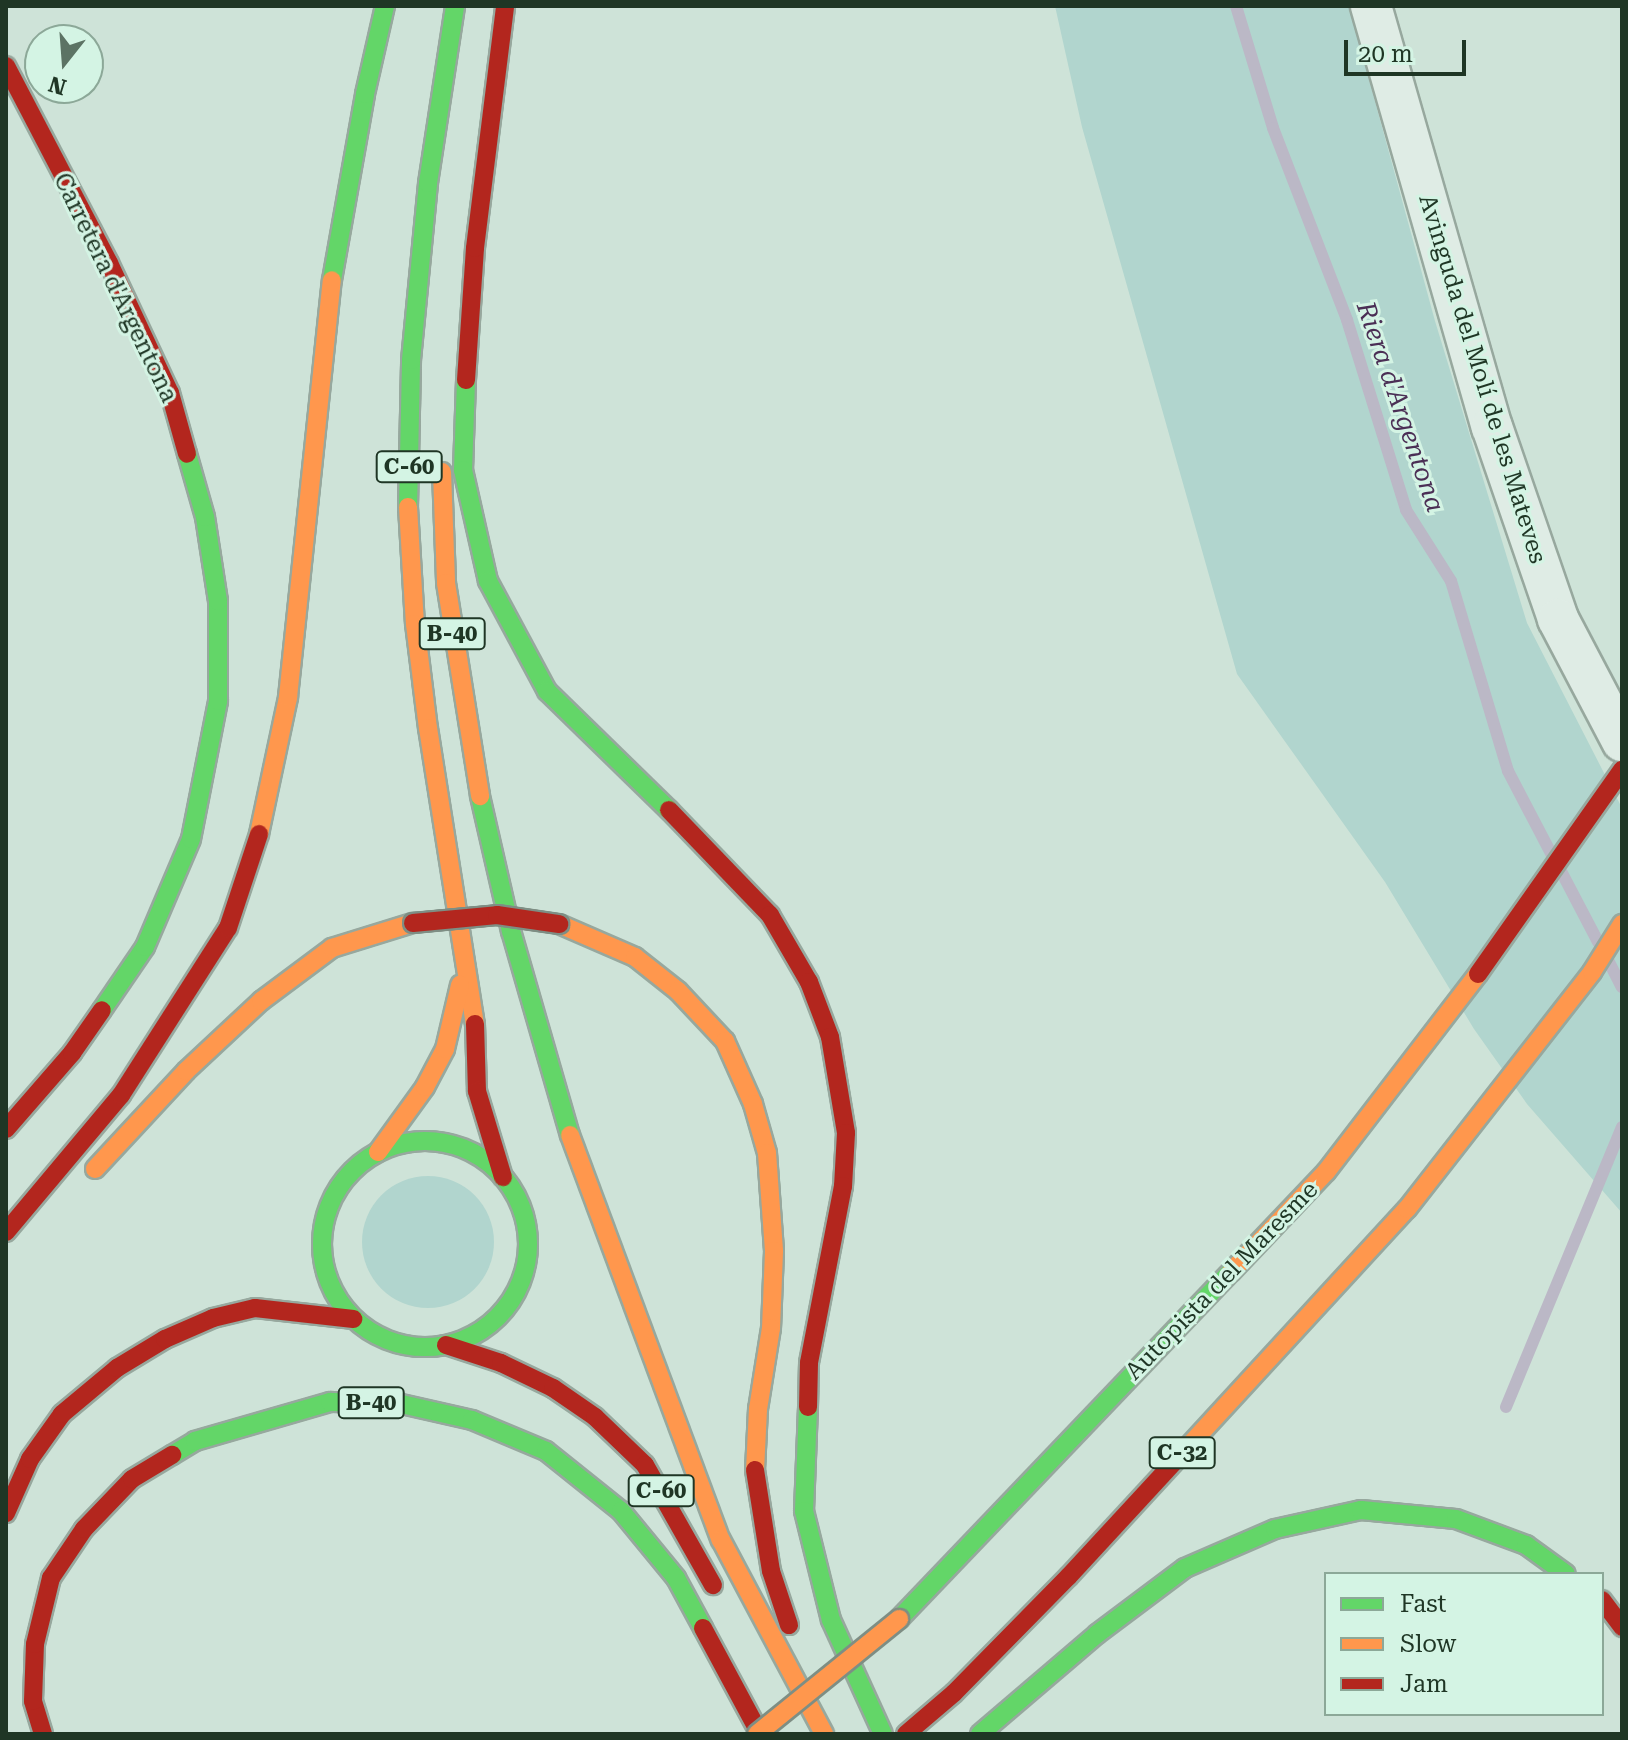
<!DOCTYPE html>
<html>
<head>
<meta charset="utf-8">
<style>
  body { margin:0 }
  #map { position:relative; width:1628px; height:1740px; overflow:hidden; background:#cee3d8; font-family:"Roboto Serif",serif }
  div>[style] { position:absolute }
  .green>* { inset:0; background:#b1d5ce }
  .round { border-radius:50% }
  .stream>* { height:12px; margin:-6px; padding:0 6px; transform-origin:6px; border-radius:6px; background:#bbb8c6 }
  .roads { filter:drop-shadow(2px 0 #97a89e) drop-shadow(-2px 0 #97a89e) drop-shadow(0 2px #97a89e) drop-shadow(0 -2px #97a89e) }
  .street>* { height:40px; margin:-20px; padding:0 20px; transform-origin:20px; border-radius:20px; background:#dfece5 }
  .fast>* { height:18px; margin:-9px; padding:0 9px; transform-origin:9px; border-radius:9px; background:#63d668 }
  .fast>.ring { margin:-9px; padding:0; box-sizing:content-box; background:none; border:18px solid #63d668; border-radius:50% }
  .slow>* { height:18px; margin:-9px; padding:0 9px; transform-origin:9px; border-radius:9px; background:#ff974d }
  .jam>* { height:18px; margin:-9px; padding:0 9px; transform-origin:9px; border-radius:9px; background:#b3261e }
  .bridges { filter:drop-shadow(2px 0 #7e8e84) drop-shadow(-2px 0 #7e8e84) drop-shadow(0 2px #7e8e84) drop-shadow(0 -2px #7e8e84) }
  .slow-bridge>* { height:18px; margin:-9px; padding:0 9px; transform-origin:9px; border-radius:9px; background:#ff974d }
  .jam-bridge>* { height:18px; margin:-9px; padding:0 9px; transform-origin:9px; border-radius:9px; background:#b3261e }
  span { translate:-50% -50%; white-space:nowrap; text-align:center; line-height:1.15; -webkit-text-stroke:6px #d4f4e4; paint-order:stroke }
  .shield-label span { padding:2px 6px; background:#d4f4e4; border:2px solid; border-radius:6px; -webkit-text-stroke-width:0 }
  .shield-label { font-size:22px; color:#1f3625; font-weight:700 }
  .street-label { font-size:24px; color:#1f3625 }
  .water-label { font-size:26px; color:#4b2f55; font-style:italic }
  .frame { position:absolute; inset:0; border:8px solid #1f3625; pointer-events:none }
  .legend { position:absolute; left:1324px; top:1572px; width:280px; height:144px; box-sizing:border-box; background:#d4f4e4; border:2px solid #8ca898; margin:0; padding:10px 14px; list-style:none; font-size:24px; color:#1f3625 }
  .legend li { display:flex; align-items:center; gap:16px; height:40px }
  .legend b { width:40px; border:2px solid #8ca898 }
  .north { position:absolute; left:24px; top:24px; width:80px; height:80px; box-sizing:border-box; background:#d4f4e4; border:2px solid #8ca898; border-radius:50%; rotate:197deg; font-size:22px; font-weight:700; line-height:32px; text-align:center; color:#1f3625 }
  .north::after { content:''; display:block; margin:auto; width:28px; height:36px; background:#5c7364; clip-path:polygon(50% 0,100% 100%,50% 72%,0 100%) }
  .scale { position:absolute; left:1344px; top:40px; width:122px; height:36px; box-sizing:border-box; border:4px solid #1f3625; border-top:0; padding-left:10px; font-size:24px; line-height:28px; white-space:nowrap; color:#1f3625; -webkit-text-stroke:6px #d4f4e4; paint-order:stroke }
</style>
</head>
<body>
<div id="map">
  <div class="green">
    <div style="clip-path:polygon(1055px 6px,1349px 6px,1435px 321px,1527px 623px,1622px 808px,1622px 1213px,1527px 1104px,1474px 1029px,1385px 882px,1237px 674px,1082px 127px)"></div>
    <div class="round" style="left:362px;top:1176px;width:132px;height:132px"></div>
  </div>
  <div class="stream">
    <div style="left:1236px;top:6px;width:127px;rotate:73.1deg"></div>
    <div style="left:1273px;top:128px;width:206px;rotate:68.9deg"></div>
    <div style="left:1347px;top:320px;width:199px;rotate:72.7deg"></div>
    <div style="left:1406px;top:510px;width:84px;rotate:57.6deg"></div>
    <div style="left:1451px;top:581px;width:198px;rotate:73.3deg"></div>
    <div style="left:1508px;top:771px;width:97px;rotate:62.4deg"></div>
    <div style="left:1562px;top:873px;width:78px;rotate:62.4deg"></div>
    <div style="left:1609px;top:962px;width:28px;rotate:63deg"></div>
    <div style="left:1506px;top:1407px;width:303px;rotate:-67.5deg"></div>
  </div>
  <div class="roads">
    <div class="street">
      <div style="left:1371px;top:6px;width:438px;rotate:74deg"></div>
      <div style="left:1492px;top:427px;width:203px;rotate:71deg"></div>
      <div style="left:1558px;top:619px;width:138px;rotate:62.3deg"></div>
    </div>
    <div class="fast">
      <div style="left:332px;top:280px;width:189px;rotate:-79.9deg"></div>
      <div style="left:365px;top:94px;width:90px;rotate:-77.2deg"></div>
      <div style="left:466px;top:380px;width:90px;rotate:91.9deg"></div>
      <div style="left:463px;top:470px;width:114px;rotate:77.3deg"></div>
      <div style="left:488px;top:581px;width:125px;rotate:61.8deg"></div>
      <div style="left:547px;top:691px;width:170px;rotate:44.3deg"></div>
      <div style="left:408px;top:507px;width:147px;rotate:-88.8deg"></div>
      <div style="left:411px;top:360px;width:178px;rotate:-84.5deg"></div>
      <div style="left:428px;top:183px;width:179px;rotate:-81.3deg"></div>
      <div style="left:480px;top:796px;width:139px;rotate:77.1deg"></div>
      <div style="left:511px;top:931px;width:212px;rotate:73.9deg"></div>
      <div style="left:102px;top:1010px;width:76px;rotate:-55.7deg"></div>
      <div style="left:145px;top:947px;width:117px;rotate:-66.9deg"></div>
      <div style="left:191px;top:839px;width:141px;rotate:-78.9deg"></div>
      <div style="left:218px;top:701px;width:100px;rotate:-90deg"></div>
      <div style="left:218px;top:601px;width:85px;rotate:-98.8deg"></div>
      <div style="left:205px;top:517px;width:66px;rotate:-105.9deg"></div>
      <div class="ring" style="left:322px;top:1141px;width:188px;height:188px"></div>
      <div style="left:808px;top:1407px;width:104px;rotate:92.2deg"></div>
      <div style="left:804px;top:1511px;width:112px;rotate:76.1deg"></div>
      <div style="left:831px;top:1620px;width:125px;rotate:65.5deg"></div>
      <div style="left:172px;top:1455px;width:27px;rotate:-31deg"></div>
      <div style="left:195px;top:1441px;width:141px;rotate:-16.1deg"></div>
      <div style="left:330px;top:1402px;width:67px;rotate:0.9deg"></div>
      <div style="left:397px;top:1403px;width:77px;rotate:12.8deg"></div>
      <div style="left:472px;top:1420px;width:80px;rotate:22.7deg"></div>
      <div style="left:546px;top:1451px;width:96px;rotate:38.7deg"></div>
      <div style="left:621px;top:1511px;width:87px;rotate:50.6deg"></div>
      <div style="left:676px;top:1578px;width:57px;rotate:61.6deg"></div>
      <div style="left:899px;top:1619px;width:480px;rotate:-46.3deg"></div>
      <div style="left:980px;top:1734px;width:154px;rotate:-40.5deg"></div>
      <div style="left:1097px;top:1634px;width:110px;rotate:-36.9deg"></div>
      <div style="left:1185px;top:1568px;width:98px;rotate:-23.4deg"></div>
      <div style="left:1275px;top:1529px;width:88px;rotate:-12.5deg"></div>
      <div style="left:1361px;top:1510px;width:95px;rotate:5.4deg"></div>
      <div style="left:1456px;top:1519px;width:75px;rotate:20.4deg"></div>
      <div style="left:1526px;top:1545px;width:49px;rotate:35.9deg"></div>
    </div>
    <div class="slow">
      <div style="left:442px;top:472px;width:111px;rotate:87.9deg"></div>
      <div style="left:446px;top:583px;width:216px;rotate:80.9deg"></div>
      <div style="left:408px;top:507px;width:117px;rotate:86.6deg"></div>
      <div style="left:415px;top:624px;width:105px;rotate:82.9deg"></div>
      <div style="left:428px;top:728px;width:300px;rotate:81deg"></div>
      <div style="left:259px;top:834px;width:140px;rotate:-78deg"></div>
      <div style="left:288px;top:697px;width:419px;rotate:-84deg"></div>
      <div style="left:559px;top:924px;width:83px;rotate:23.5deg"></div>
      <div style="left:635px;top:957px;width:55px;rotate:38.3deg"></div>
      <div style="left:678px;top:991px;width:69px;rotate:46.8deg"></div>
      <div style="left:725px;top:1041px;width:69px;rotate:66deg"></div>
      <div style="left:753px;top:1104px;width:51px;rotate:74.1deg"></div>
      <div style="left:767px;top:1153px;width:98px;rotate:85.9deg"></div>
      <div style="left:774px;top:1251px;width:77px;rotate:92.2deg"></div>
      <div style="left:771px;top:1328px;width:82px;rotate:99.1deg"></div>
      <div style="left:758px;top:1409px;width:61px;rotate:92.8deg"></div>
      <div style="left:570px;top:1135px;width:432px;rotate:69.6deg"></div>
      <div style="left:721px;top:1540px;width:220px;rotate:62deg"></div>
      <div style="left:378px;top:1152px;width:80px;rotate:-54.1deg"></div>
      <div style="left:425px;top:1087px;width:43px;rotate:-62.2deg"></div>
      <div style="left:445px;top:1049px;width:66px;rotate:-76.8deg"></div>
      <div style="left:95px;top:1169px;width:134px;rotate:-47.1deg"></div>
      <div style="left:186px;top:1071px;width:103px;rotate:-43deg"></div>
      <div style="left:261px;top:1001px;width:89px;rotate:-36.7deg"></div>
      <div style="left:332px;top:948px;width:85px;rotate:-17.2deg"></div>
      <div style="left:1231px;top:1272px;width:138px;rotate:-46.5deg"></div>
      <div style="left:1326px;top:1172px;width:250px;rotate:-52.5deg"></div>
      <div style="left:1186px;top:1449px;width:326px;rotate:-47.4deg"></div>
      <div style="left:1407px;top:1209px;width:301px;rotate:-52deg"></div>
      <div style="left:1592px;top:972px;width:57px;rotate:-58deg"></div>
    </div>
    <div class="jam">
      <div style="left:6px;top:66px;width:222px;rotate:62.4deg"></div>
      <div style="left:109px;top:263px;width:144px;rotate:64.9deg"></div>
      <div style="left:170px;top:393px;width:63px;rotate:74.4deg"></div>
      <div style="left:466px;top:380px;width:132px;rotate:-86.1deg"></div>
      <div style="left:475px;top:248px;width:244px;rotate:-82.9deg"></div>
      <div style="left:669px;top:810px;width:146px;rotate:46.1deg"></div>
      <div style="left:770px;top:915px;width:78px;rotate:59.8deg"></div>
      <div style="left:809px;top:982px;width:59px;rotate:69.1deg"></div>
      <div style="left:830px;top:1037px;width:97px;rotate:80.5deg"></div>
      <div style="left:846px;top:1133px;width:53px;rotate:93.2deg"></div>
      <div style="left:843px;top:1186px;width:180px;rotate:100.9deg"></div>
      <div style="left:809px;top:1363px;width:44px;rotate:91.3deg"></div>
      <div style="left:1478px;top:974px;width:250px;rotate:-54.8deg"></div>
      <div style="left:475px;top:1024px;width:67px;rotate:88.3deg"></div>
      <div style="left:477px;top:1091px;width:90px;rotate:73.2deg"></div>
      <div style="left:6px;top:1129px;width:101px;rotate:-49deg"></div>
      <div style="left:72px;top:1053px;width:52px;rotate:-55.1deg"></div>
      <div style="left:6px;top:1232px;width:179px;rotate:-50deg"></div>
      <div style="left:121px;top:1095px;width:198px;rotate:-57.4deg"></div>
      <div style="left:228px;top:928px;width:99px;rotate:-71.7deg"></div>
      <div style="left:446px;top:1345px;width:58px;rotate:18.1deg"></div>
      <div style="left:501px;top:1363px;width:58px;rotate:25.7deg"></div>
      <div style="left:553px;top:1388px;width:51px;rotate:34.6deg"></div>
      <div style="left:595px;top:1417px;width:69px;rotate:43.8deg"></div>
      <div style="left:645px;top:1465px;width:138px;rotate:60.5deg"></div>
      <div style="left:755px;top:1470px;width:102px;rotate:81deg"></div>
      <div style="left:771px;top:1571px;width:57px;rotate:71.6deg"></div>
      <div style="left:6px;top:1513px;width:59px;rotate:-66deg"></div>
      <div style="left:30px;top:1459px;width:55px;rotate:-54.6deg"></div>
      <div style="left:62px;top:1414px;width:72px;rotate:-39.9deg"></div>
      <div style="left:117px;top:1368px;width:56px;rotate:-31.1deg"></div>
      <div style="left:165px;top:1339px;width:52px;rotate:-23.6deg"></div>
      <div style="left:213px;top:1318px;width:43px;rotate:-13.4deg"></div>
      <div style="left:255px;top:1308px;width:99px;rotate:6.4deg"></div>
      <div style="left:1602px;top:1600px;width:34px;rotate:53deg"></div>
      <div style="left:703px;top:1628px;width:120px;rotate:61.7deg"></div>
      <div style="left:43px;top:1734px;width:34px;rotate:-107deg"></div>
      <div style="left:33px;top:1701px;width:57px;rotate:-88deg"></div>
      <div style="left:35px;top:1644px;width:68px;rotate:-76.4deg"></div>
      <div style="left:51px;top:1578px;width:59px;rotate:-56deg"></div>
      <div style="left:84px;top:1529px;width:69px;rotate:-46.2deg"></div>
      <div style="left:132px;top:1479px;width:47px;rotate:-31deg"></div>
      <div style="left:906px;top:1734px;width:63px;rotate:-40.5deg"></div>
      <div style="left:954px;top:1693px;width:164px;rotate:-45.5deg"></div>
      <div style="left:1069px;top:1576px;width:173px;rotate:-47.3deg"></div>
    </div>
  </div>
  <div class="bridges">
    <div class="slow-bridge">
      <div style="left:757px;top:1734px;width:183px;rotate:-39deg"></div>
    </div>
    <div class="jam-bridge">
      <div style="left:413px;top:923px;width:84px;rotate:-5.4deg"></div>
      <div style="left:497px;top:915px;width:63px;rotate:8.3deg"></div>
    </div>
  </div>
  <div class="shield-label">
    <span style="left:409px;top:467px">C-60</span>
    <span style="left:452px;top:634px">B-40</span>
    <span style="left:371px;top:1403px">B-40</span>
    <span style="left:1182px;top:1453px">C-32</span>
    <span style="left:661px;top:1491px">C-60</span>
  </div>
  <div class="street-label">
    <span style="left:115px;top:288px;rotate:64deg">Carretera d'Argentona</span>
    <span style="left:1482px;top:379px;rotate:73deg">Avinguda del Molí de les Mateves</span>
    <span style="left:1222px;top:1281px;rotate:-46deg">Autopista del Maresme</span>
  </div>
  <div class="water-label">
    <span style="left:1400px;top:407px;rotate:71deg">Riera d'Argentona</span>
  </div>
  <div class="frame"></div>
  <ul class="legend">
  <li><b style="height:10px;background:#63d668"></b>Fast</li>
  <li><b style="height:10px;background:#ff974d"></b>Slow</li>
  <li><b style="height:10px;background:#b3261e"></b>Jam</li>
  </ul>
  <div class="north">N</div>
  <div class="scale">20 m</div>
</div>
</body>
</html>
